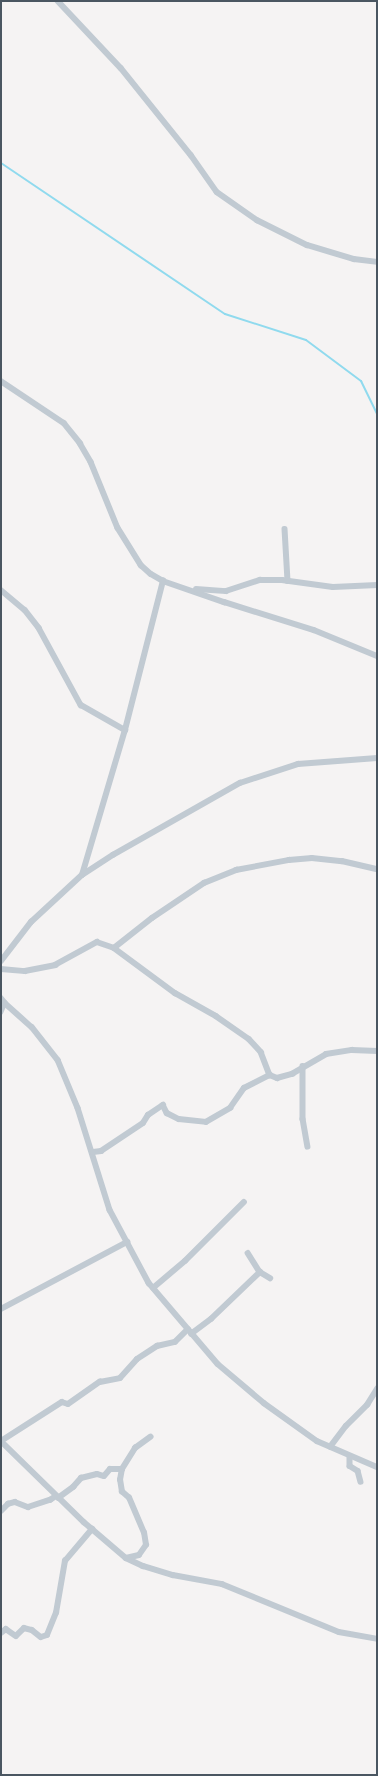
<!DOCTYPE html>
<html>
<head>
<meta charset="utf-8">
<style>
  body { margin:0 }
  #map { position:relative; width:378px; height:1776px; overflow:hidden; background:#f5f3f3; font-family:"Asap Condensed",sans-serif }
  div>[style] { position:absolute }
  .stream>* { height:2px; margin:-1px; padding:0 1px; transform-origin:1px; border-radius:1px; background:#90daee }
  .minor>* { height:5.5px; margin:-2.75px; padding:0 2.75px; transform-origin:2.75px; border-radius:2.75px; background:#c1cad2 }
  span { translate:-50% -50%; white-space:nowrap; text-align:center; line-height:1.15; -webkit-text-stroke:5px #fff; paint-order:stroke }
  .frame { position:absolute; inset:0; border:2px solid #4a5661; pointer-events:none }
</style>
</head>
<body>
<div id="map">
  <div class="stream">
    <div style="left:1px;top:163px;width:270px;rotate:34deg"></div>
    <div style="left:225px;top:314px;width:85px;rotate:17.8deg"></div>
    <div style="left:306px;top:340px;width:69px;rotate:36.7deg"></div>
    <div style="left:361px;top:381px;width:37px;rotate:64deg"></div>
  </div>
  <div class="minor">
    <div style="left:58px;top:1px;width:92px;rotate:46.8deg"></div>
    <div style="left:121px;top:68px;width:112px;rotate:51.2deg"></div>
    <div style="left:191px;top:155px;width:45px;rotate:54.9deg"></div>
    <div style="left:217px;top:192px;width:49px;rotate:35deg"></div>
    <div style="left:257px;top:220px;width:56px;rotate:26.6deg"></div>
    <div style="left:307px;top:245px;width:49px;rotate:16.6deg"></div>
    <div style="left:354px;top:259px;width:23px;rotate:7deg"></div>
    <div style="left:1px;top:381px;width:76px;rotate:33.7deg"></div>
    <div style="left:64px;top:423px;width:26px;rotate:51deg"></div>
    <div style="left:80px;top:443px;width:22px;rotate:60deg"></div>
    <div style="left:91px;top:462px;width:71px;rotate:67.8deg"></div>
    <div style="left:118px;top:528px;width:44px;rotate:58.1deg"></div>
    <div style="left:141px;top:565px;width:13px;rotate:42deg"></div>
    <div style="left:151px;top:574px;width:14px;rotate:30deg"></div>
    <div style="left:163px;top:581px;width:65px;rotate:19deg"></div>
    <div style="left:224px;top:602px;width:94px;rotate:17.3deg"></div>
    <div style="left:314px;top:630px;width:68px;rotate:22.4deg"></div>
    <div style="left:285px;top:529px;width:52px;rotate:86.7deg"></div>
    <div style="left:196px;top:589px;width:30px;rotate:4deg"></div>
    <div style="left:226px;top:591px;width:36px;rotate:-18deg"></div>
    <div style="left:260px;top:580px;width:22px"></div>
    <div style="left:282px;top:580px;width:51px;rotate:7.8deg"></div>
    <div style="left:333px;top:587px;width:44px;rotate:-2.6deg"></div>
    <div style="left:1px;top:590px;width:31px;rotate:40deg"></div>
    <div style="left:25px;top:610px;width:23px;rotate:52deg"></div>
    <div style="left:39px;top:628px;width:88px;rotate:61.4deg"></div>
    <div style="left:81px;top:705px;width:51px;rotate:29.6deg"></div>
    <div style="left:82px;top:875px;width:151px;rotate:-73.5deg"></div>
    <div style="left:125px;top:730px;width:154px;rotate:-75.7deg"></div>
    <div style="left:114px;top:948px;width:76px;rotate:36.4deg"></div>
    <div style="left:175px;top:993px;width:47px;rotate:29.3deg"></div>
    <div style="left:216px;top:1016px;width:40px;rotate:34.9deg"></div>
    <div style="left:249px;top:1039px;width:18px;rotate:47deg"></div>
    <div style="left:261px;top:1052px;width:25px;rotate:69deg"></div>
    <div style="left:270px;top:1075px;width:8px;rotate:23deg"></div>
    <div style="left:277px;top:1078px;width:16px;rotate:-15deg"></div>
    <div style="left:292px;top:1074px;width:39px;rotate:-30deg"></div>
    <div style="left:326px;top:1054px;width:26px;rotate:-9deg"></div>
    <div style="left:352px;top:1050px;width:25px;rotate:2deg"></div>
    <div style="left:1px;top:961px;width:49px;rotate:-52.4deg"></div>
    <div style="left:31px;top:922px;width:69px;rotate:-42.7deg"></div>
    <div style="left:82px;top:875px;width:37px;rotate:-33deg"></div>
    <div style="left:113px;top:855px;width:146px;rotate:-29.6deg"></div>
    <div style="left:240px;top:783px;width:61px;rotate:-18.1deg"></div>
    <div style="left:298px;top:764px;width:79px;rotate:-4.3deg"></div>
    <div style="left:1px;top:969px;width:24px;rotate:5deg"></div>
    <div style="left:25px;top:971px;width:31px;rotate:-11deg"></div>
    <div style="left:55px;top:965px;width:48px;rotate:-28.7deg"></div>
    <div style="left:97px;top:942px;width:18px;rotate:19deg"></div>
    <div style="left:114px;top:948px;width:48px;rotate:-38.3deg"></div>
    <div style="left:152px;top:918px;width:63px;rotate:-33.9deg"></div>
    <div style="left:204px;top:883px;width:35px;rotate:-22deg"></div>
    <div style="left:236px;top:870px;width:54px;rotate:-10.7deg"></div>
    <div style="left:289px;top:860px;width:23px;rotate:-5deg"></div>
    <div style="left:312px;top:858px;width:30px;rotate:6deg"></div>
    <div style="left:342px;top:861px;width:36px;rotate:13deg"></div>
    <div style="left:1px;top:998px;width:6px;rotate:51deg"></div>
    <div style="left:5px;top:1003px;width:10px;rotate:114deg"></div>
    <div style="left:5px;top:1003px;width:36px;rotate:42deg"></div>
    <div style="left:32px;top:1027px;width:42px;rotate:51.8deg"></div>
    <div style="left:58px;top:1060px;width:52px;rotate:67.4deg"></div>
    <div style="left:78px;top:1108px;width:107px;rotate:72.6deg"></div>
    <div style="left:110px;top:1210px;width:83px;rotate:61.9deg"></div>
    <div style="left:149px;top:1283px;width:106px;rotate:49.6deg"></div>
    <div style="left:218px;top:1364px;width:60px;rotate:40.3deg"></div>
    <div style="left:264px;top:1403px;width:65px;rotate:35.6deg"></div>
    <div style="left:317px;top:1441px;width:65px;rotate:23.4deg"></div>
    <div style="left:303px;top:1066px;width:53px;rotate:90deg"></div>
    <div style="left:303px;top:1119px;width:28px;rotate:80deg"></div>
    <div style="left:93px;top:1152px;width:8px;rotate:-7deg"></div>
    <div style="left:101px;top:1151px;width:50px;rotate:-33.7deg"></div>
    <div style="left:143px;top:1123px;width:9px;rotate:-58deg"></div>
    <div style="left:148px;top:1115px;width:18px;rotate:-34deg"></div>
    <div style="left:163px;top:1105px;width:9px;rotate:63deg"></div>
    <div style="left:167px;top:1113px;width:13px;rotate:27deg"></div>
    <div style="left:179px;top:1119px;width:27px;rotate:6deg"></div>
    <div style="left:206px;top:1122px;width:28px;rotate:-30deg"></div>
    <div style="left:230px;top:1108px;width:24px;rotate:-55deg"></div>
    <div style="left:244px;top:1088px;width:29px;rotate:-27deg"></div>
    <div style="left:248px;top:1253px;width:22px;rotate:58deg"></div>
    <div style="left:260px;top:1272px;width:12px;rotate:31deg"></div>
    <div style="left:153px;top:1288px;width:42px;rotate:-40.2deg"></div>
    <div style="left:185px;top:1261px;width:83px;rotate:-45deg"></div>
    <div style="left:1px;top:1309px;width:143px;rotate:-28deg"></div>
    <div style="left:191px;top:1334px;width:25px;rotate:-37deg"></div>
    <div style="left:211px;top:1319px;width:68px;rotate:-43.8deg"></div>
    <div style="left:1px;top:1441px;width:116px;rotate:44.3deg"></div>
    <div style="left:84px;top:1522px;width:55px;rotate:40.6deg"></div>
    <div style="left:126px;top:1558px;width:19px;rotate:25deg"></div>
    <div style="left:143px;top:1566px;width:31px;rotate:17deg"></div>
    <div style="left:173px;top:1575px;width:50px;rotate:10.4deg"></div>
    <div style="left:222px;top:1584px;width:126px;rotate:22.3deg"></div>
    <div style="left:339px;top:1632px;width:39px;rotate:10deg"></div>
    <div style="left:1px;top:1441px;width:72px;rotate:-32.6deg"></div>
    <div style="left:62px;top:1402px;width:6px;rotate:18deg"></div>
    <div style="left:68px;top:1404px;width:39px;rotate:-35deg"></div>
    <div style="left:100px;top:1382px;width:20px;rotate:-11deg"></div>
    <div style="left:120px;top:1378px;width:25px;rotate:-48deg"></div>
    <div style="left:137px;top:1359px;width:24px;rotate:-33deg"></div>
    <div style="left:157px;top:1346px;width:18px;rotate:-13deg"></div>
    <div style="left:175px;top:1342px;width:18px;rotate:-45deg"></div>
    <div style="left:330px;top:1447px;width:26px;rotate:-53deg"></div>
    <div style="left:346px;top:1426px;width:30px;rotate:-45deg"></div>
    <div style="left:367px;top:1405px;width:19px;rotate:-58deg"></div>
    <div style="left:350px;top:1457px;width:9px;rotate:90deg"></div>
    <div style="left:350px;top:1466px;width:9px;rotate:32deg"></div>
    <div style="left:358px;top:1471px;width:11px;rotate:75deg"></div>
    <div style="left:58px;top:1498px;width:19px;rotate:-36deg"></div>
    <div style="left:73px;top:1487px;width:12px;rotate:-48deg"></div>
    <div style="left:81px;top:1478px;width:16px;rotate:-14deg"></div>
    <div style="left:97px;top:1474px;width:7px;rotate:16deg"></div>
    <div style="left:104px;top:1476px;width:9px;rotate:-49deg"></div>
    <div style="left:110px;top:1469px;width:12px"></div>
    <div style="left:1px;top:1511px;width:10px;rotate:-45deg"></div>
    <div style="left:8px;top:1504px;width:7px;rotate:-16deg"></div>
    <div style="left:15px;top:1502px;width:14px;rotate:21deg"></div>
    <div style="left:28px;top:1507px;width:23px;rotate:-18deg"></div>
    <div style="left:50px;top:1500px;width:7px;rotate:-34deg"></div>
    <div style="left:126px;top:1558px;width:13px;rotate:-13deg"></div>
    <div style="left:139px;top:1555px;width:12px;rotate:-55deg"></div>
    <div style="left:146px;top:1545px;width:12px;rotate:-99deg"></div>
    <div style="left:144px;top:1533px;width:38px;rotate:-113deg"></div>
    <div style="left:129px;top:1498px;width:9px;rotate:-139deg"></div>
    <div style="left:122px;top:1492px;width:12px;rotate:-99deg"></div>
    <div style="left:120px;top:1480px;width:11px;rotate:-80deg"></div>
    <div style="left:122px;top:1469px;width:25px;rotate:-58deg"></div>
    <div style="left:135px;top:1448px;width:19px;rotate:-36deg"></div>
    <div style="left:1px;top:1633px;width:6px;rotate:-39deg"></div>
    <div style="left:6px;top:1629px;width:12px;rotate:35deg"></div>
    <div style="left:16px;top:1636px;width:11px;rotate:-45deg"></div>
    <div style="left:24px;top:1628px;width:8px;rotate:14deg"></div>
    <div style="left:32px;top:1630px;width:11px;rotate:38deg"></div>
    <div style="left:41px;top:1637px;width:6px;rotate:-18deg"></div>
    <div style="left:47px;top:1635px;width:24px;rotate:-68deg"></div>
    <div style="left:56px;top:1613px;width:53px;rotate:-80.2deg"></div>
    <div style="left:65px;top:1561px;width:42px;rotate:-49.8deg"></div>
  </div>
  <div class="frame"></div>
</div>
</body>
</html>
